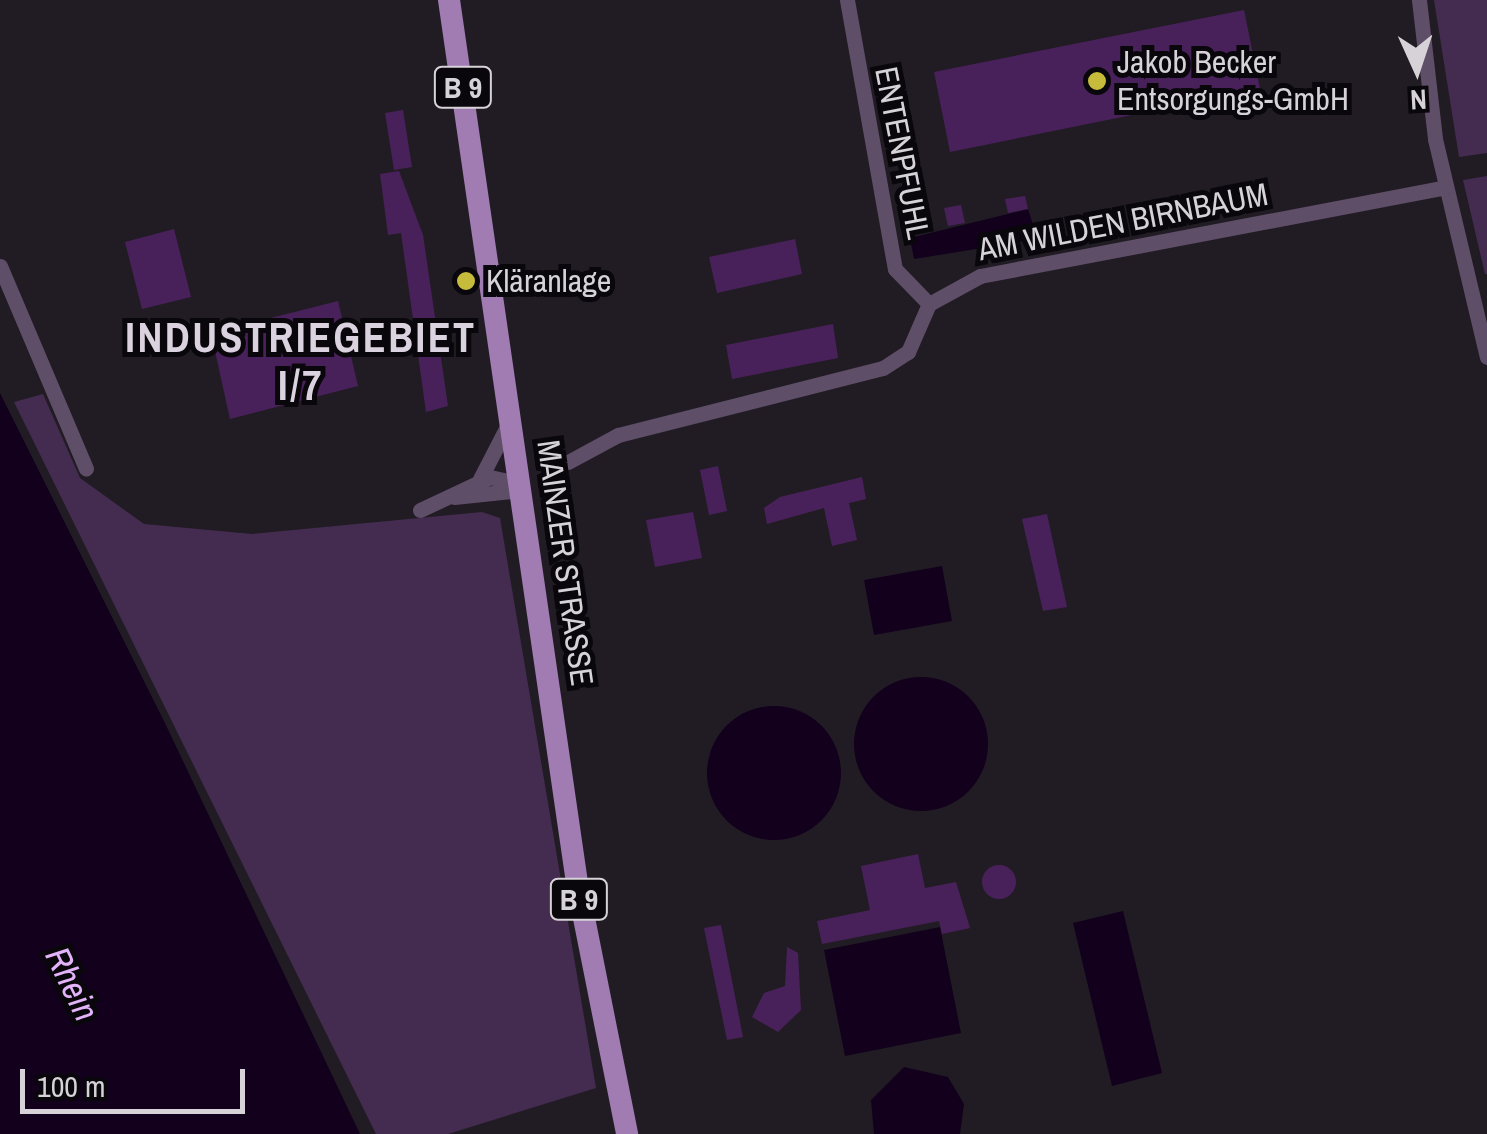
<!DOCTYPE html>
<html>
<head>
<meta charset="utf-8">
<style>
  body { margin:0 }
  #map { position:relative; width:1487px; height:1134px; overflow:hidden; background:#211c24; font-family:"Archivo Narrow",sans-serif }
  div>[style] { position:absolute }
  .green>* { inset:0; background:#442b50 }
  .water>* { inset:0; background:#12001d }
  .round { border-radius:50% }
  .building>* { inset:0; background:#49215a }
  .minor>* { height:15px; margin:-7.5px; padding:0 7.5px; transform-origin:7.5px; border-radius:7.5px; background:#5f4e68 }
  .primary>* { height:22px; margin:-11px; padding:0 11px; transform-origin:11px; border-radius:11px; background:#a07cb2 }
  .dots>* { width:28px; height:28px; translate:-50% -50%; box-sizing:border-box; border:5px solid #09070b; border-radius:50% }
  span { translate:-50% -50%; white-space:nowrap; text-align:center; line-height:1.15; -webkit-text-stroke:10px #09070b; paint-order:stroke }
  .shield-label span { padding:2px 8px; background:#09070b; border:2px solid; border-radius:8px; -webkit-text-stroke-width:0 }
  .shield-label { font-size:30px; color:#d6d2d8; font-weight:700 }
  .poi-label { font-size:32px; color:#d6d2d8 }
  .left { translate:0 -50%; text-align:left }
  .street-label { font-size:32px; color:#d6d2d8 }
  .water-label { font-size:35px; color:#e2b3f9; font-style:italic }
  .district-label { font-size:42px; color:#dad2de; font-weight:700; letter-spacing:2.5px }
  .north { position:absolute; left:1367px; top:20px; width:100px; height:100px; -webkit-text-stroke:8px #09070b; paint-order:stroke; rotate:177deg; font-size:28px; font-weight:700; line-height:40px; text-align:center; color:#d6d2d8 }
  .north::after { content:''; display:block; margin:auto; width:35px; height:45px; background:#d6d2d8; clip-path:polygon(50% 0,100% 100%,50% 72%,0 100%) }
  .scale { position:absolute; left:20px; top:1069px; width:225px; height:45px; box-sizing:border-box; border:5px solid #d6d2d8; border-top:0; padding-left:12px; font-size:30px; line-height:35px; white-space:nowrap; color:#d6d2d8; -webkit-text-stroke:8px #09070b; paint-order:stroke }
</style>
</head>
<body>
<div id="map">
  <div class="green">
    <div style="clip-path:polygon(1434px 0,1487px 0,1487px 153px,1459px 157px)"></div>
    <div style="clip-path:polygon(1487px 176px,1487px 274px,1485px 274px,1463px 180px)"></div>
    <div style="clip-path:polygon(43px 394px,80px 478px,144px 524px,252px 534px,482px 512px,500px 518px,596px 1088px,448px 1134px,376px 1134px,14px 402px)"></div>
  </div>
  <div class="water">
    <div style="clip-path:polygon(1028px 209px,1035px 231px,1020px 242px,914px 259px,910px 238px)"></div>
    <div style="clip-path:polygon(0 393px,164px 721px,360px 1134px,0 1134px)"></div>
    <div style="clip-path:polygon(942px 566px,952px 621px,874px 635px,864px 580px)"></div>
    <div class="round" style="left:854px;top:677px;width:134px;height:134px"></div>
    <div class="round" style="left:707px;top:706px;width:134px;height:134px"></div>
    <div style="clip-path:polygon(1123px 911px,1162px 1073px,1112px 1086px,1073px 923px)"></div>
    <div style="clip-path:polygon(940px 927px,961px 1033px,845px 1056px,824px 950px)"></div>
    <div style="clip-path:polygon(904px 1067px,948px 1077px,964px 1104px,960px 1134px,874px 1134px,871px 1100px)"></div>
  </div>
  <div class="building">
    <div style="clip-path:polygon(1244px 10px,1260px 89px,950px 152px,934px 72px)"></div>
    <div style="clip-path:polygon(403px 110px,412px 167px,394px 170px,385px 113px)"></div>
    <div style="clip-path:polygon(399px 171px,423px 235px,448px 406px,426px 412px,401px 233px,388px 235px,380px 174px)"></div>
    <div style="clip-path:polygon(1025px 196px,1028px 209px,1008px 213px,1005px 199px)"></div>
    <div style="clip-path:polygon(961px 205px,965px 223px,948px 226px,944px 208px)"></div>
    <div style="clip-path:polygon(174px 229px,191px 297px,142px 309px,125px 242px)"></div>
    <div style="clip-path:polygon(795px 239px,802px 274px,717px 293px,709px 257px)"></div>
    <div style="clip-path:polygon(338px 301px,358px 386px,230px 419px,211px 333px)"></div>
    <div style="clip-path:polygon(833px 324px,838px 358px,732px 379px,726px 345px)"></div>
    <div style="clip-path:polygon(718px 466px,727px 511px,709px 515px,700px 470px)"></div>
    <div style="clip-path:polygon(862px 477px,866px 499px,849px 503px,857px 540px,832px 546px,824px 508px,767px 524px,764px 508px,780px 497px)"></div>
    <div style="clip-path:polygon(693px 512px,702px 558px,655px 567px,646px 520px)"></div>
    <div style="clip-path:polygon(1047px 514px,1067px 607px,1043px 611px,1022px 519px)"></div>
    <div style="clip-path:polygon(918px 854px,925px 888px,956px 882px,970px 928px,942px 934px,939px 921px,822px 944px,817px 921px,870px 910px,861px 866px)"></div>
    <div class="round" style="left:982px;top:865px;width:34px;height:34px"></div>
    <div style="clip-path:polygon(721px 925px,743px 1037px,727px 1040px,704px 928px)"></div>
    <div style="clip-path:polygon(787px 947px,798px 953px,801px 1010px,778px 1032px,752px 1017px,764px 993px,785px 986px)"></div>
  </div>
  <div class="minor">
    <div style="left:847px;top:0;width:273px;rotate:79.9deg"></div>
    <div style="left:895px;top:269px;width:49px;rotate:45.8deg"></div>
    <div style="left:1419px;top:0;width:140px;rotate:83.4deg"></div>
    <div style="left:1435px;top:139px;width:224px;rotate:76.6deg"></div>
    <div style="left:0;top:266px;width:220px;rotate:67deg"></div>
    <div style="left:568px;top:462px;width:57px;rotate:-28.4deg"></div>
    <div style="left:618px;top:435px;width:273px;rotate:-14.2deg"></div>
    <div style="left:883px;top:368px;width:30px;rotate:-33deg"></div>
    <div style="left:908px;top:352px;width:52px;rotate:-66.4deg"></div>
    <div style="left:929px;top:304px;width:58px;rotate:-28.8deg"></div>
    <div style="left:980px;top:276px;width:473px;rotate:-10.8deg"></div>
    <div style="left:480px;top:479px;width:65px;rotate:-62.7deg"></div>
    <div style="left:454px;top:497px;width:68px;rotate:-5.9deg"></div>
    <div style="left:420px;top:510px;width:77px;rotate:-25.2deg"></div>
    <div style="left:490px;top:477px;width:32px;rotate:13deg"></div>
  </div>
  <div class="primary">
    <div style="left:449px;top:0;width:892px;rotate:81.75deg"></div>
    <div style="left:577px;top:883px;width:256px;rotate:78.7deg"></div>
  </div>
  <div class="dots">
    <div style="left:1097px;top:81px;background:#c7bb3c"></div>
    <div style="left:466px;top:281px;background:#c7bb3c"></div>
  </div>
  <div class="shield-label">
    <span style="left:463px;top:87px">B 9</span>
    <span style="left:579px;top:899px">B 9</span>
  </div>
  <div class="poi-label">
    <span class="left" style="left:1117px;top:81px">Jakob Becker<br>Entsorgungs-GmbH</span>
    <span class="left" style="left:486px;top:281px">Kläranlage</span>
  </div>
  <div class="street-label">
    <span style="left:902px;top:153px;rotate:79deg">ENTENPFUHL</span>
    <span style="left:1123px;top:222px;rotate:-11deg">AM WILDEN BIRNBAUM</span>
    <span style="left:565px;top:563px;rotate:82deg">MAINZER STRASSE</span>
  </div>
  <div class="water-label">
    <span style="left:72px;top:984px;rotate:64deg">Rhein</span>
  </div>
  <div class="district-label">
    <span style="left:301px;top:361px">INDUSTRIEGEBIET<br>I/7</span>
  </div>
  <div class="north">N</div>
  <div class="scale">100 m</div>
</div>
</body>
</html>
